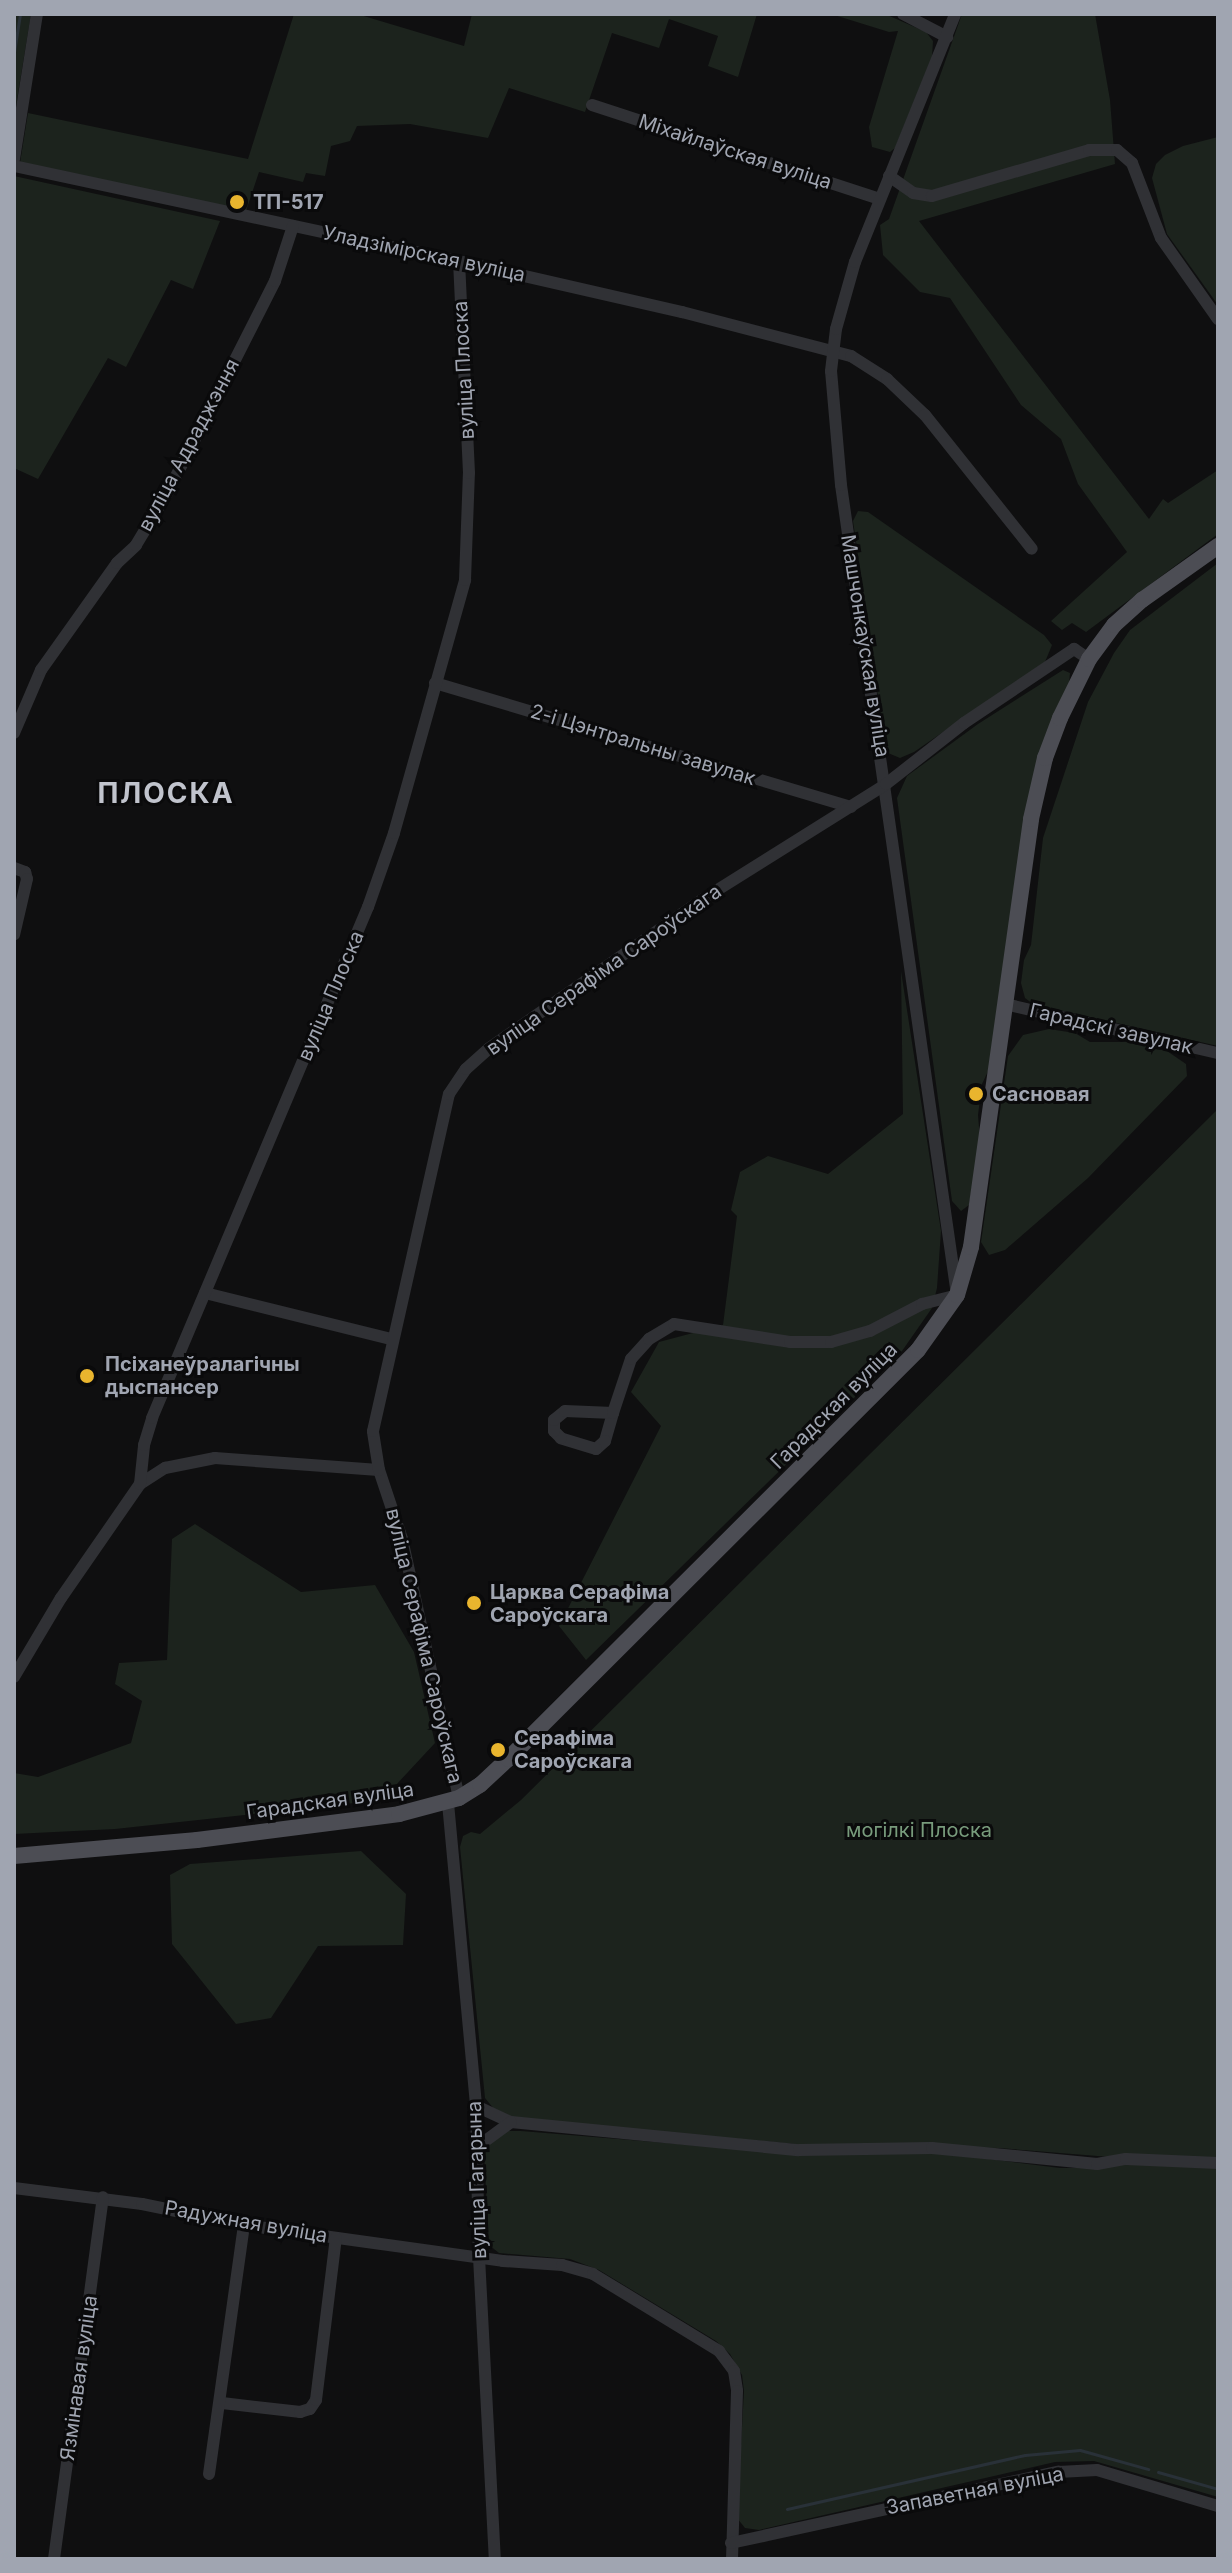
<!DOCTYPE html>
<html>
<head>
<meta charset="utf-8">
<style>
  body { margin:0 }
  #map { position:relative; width:1232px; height:2573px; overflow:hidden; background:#0f0f10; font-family:Inter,sans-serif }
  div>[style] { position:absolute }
  .green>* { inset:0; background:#1c231d }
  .stream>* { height:3px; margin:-1.5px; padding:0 1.5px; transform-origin:1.5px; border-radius:1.5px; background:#293138 }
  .minor>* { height:12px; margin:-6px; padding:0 6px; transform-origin:6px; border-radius:6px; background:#303135 }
  .major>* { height:16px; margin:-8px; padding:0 8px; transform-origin:8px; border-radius:8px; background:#4c4d54 }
  .dots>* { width:22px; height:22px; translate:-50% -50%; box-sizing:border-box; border:4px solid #0a0a0b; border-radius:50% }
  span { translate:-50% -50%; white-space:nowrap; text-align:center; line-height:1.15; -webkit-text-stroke:6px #0a0a0b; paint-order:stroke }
  .street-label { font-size:20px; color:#a0a5b1 }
  .poi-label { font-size:20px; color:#a0a5b1; font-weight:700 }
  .left { translate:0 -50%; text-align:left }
  .park-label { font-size:20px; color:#789b7c }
  .district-label { font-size:28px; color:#c1c4cd; font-weight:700; letter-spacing:2px }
  .frame { position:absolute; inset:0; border:16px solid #a0a5b1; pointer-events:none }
</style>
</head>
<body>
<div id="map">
  <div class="green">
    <div style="clip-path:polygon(14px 14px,31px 14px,14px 118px)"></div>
    <div style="clip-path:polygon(294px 14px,357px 14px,464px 46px,472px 14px,757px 14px,738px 77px,708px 66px,718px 36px,669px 19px,659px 48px,612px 33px,585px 112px,509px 88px,488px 138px,410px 124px,357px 126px,350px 141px,331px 146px,325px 176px,306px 173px,303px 182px,259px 172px,246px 211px,20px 163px,28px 113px,248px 159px)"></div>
    <div style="clip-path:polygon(831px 14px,885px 14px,926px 32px,933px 41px,932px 57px,895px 148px,890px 152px,872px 147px,869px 127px,898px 31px,889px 32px)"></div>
    <div style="clip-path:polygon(962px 14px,1095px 14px,1110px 100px,1115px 164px,919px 221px,1149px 519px,1163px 499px,1168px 503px,1218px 470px,1218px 534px,1086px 632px,1072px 623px,1062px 630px,1051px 621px,1127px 552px,1078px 484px,1061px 439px,1021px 405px,950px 298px,920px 292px,883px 255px,880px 225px,889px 219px)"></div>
    <div style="clip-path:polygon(1218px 137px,1218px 305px,1167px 234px,1152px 178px,1156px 164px,1165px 155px,1183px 146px)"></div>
    <div style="clip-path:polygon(14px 176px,220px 221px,193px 289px,171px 280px,126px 367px,108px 358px,38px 479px,14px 468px)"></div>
    <div style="clip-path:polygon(858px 511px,868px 512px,1044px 635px,1052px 645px,1045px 662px,914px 752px,900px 758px,888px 753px,885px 746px,853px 521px)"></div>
    <div style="clip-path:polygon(1218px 563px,1218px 1046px,1033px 1004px,1025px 998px,1021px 983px,1024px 960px,1031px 945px,1043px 838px,1088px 702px,1114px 653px,1130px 630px)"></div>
    <div style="clip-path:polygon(1063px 670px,1070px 673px,1069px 684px,1043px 746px,991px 1065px,982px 1084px,978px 1115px,980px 1139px,969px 1205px,961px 1211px,952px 1201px,897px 798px,907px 776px,978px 724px)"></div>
    <div style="clip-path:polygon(901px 971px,941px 1231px,937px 1288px,932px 1308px,902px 1351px,586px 1660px,559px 1626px,661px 1426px,631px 1392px,659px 1342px,723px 1325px,737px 1216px,731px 1210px,740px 1172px,768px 1156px,828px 1174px,903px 1114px)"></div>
    <div style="clip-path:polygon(1049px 1029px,1075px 1033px,1090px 1042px,1129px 1042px,1167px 1051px,1186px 1064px,1187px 1076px,1088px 1178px,1005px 1250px,989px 1255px,981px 1242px,1008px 1056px,1023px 1035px)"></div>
    <div style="clip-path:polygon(1218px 1109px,1218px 2497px,1094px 2461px,1055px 2462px,759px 2530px,745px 2528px,737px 2518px,744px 2391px,742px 2375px,730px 2354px,716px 2341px,599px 2270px,570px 2259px,499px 2253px,489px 2245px,484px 2152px,492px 2141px,508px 2131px,521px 2131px,799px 2154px,934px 2152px,1060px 2168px,1107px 2168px,1110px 2157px,999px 2148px,806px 2145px,516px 2119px,494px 2109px,485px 2098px,460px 1847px,463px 1836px,471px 1832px,480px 1834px,521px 1800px)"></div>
    <div style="clip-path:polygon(195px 1524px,301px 1592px,375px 1585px,414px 1652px,435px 1743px,382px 1800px,115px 1829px,14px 1834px,14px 1773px,38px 1777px,131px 1743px,142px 1701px,115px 1684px,119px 1663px,167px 1660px,172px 1539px)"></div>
    <div style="clip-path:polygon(361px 1851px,406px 1894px,403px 1945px,318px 1946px,271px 2018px,236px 2024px,172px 1944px,170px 1875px,190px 1864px)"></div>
  </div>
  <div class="stream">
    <div style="left:14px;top:52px;width:38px;rotate:-81deg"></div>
    <div style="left:1158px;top:2472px;width:62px;rotate:15.8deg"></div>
    <div style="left:787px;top:2509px;width:244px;rotate:-12.8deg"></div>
    <div style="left:1025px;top:2455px;width:55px;rotate:-5.2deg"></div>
    <div style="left:1080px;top:2450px;width:71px;rotate:15.6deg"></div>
  </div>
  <div class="minor">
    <div style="left:903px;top:14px;width:50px;rotate:27.6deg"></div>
    <div style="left:592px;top:105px;width:302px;rotate:18.1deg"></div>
    <div style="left:14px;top:159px;width:147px;rotate:-81deg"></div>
    <div style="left:14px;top:166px;width:455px;rotate:12.1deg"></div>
    <div style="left:459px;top:261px;width:229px;rotate:12.9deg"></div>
    <div style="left:682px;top:312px;width:175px;rotate:14.6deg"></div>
    <div style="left:851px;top:356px;width:43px;rotate:32.6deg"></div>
    <div style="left:887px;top:379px;width:52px;rotate:43.5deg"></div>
    <div style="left:925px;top:415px;width:171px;rotate:51.4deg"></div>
    <div style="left:889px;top:176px;width:29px;rotate:35deg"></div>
    <div style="left:913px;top:193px;width:19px;rotate:9deg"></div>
    <div style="left:932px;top:196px;width:164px;rotate:-16.3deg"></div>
    <div style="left:1089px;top:150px;width:28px"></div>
    <div style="left:1117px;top:150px;width:20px;rotate:41deg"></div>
    <div style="left:1132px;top:163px;width:80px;rotate:68.9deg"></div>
    <div style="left:1161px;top:238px;width:99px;rotate:54.9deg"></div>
    <div style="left:435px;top:683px;width:434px;rotate:16.6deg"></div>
    <div style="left:14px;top:733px;width:69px;rotate:-66.8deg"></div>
    <div style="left:41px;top:670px;width:131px;rotate:-54.6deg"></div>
    <div style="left:117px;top:563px;width:26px;rotate:-43deg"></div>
    <div style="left:136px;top:545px;width:64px;rotate:-59deg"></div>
    <div style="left:169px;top:490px;width:234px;rotate:-63.1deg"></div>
    <div style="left:275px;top:281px;width:58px;rotate:-71.9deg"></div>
    <div style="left:14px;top:868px;width:12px;rotate:20deg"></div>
    <div style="left:25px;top:872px;width:7px;rotate:74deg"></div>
    <div style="left:27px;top:879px;width:57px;rotate:103.1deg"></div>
    <div style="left:1005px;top:1004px;width:219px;rotate:13deg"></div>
    <div style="left:205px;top:1293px;width:192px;rotate:13.9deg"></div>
    <div style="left:613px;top:1413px;width:29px;rotate:106deg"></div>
    <div style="left:605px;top:1441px;width:12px;rotate:138deg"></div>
    <div style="left:596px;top:1449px;width:37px;rotate:-163deg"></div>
    <div style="left:561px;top:1438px;width:10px;rotate:-135deg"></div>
    <div style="left:554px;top:1431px;width:11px;rotate:-90deg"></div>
    <div style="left:554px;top:1420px;width:14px;rotate:-39deg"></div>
    <div style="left:565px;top:1411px;width:48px;rotate:2.4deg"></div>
    <div style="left:613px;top:1413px;width:57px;rotate:-71.6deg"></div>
    <div style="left:631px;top:1359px;width:27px;rotate:-48deg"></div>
    <div style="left:649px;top:1339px;width:29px;rotate:-31deg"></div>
    <div style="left:674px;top:1324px;width:117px;rotate:8.8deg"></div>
    <div style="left:790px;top:1342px;width:41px"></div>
    <div style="left:831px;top:1342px;width:41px;rotate:-15.8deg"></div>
    <div style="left:870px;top:1331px;width:59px;rotate:-27.4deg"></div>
    <div style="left:922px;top:1304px;width:36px;rotate:-14deg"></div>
    <div style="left:957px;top:1295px;width:818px;rotate:-98.15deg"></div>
    <div style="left:841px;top:485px;width:114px;rotate:-95deg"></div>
    <div style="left:831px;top:371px;width:42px;rotate:-83.2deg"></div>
    <div style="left:836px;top:329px;width:70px;rotate:-74.2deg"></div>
    <div style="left:855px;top:262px;width:267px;rotate:-68deg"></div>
    <div style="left:140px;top:1484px;width:30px;rotate:-33deg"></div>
    <div style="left:165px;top:1468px;width:51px;rotate:-11.3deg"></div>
    <div style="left:215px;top:1458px;width:164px;rotate:4.2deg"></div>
    <div style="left:14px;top:1677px;width:92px;rotate:-59.3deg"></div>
    <div style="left:61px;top:1598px;width:139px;rotate:-55.3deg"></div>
    <div style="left:140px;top:1484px;width:39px;rotate:-84deg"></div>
    <div style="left:144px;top:1445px;width:28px;rotate:-73deg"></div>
    <div style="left:152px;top:1418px;width:555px;rotate:-67.09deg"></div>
    <div style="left:368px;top:907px;width:78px;rotate:-70.6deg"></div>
    <div style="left:394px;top:833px;width:263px;rotate:-74.3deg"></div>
    <div style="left:465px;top:580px;width:107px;rotate:-87.9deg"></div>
    <div style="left:469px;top:473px;width:212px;rotate:-92.7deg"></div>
    <div style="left:459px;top:1798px;width:265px;rotate:-102.4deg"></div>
    <div style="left:402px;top:1539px;width:73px;rotate:-108.4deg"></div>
    <div style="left:379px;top:1470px;width:39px;rotate:-99deg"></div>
    <div style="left:373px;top:1431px;width:345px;rotate:-77.3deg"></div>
    <div style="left:449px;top:1094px;width:30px;rotate:-56deg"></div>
    <div style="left:466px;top:1069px;width:30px;rotate:-42deg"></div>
    <div style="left:488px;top:1049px;width:262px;rotate:-34.9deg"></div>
    <div style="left:703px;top:899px;width:216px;rotate:-32.1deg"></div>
    <div style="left:886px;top:784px;width:99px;rotate:-38deg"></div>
    <div style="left:964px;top:723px;width:133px;rotate:-33.9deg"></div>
    <div style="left:1074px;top:649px;width:18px;rotate:34deg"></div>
    <div style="left:448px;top:1803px;width:304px;rotate:84.7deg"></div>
    <div style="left:476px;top:2106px;width:151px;rotate:88.9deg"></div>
    <div style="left:479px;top:2257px;width:302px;rotate:87deg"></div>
    <div style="left:476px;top:2106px;width:38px;rotate:25deg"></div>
    <div style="left:511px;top:2122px;width:289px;rotate:5.6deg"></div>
    <div style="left:799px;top:2150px;width:133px;rotate:-0.9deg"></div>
    <div style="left:932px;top:2148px;width:166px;rotate:5.5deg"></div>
    <div style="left:1097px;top:2164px;width:29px;rotate:-10deg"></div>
    <div style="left:1126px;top:2159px;width:92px;rotate:2.5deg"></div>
    <div style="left:477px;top:2147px;width:42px;rotate:-36.3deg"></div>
    <div style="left:14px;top:2188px;width:129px;rotate:7.1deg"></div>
    <div style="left:142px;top:2204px;width:104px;rotate:11.6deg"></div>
    <div style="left:244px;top:2225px;width:261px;rotate:7.9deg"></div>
    <div style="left:503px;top:2261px;width:59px;rotate:3.9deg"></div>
    <div style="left:562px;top:2265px;width:32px;rotate:16deg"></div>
    <div style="left:593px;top:2274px;width:148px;rotate:31.4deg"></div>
    <div style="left:719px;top:2351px;width:25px;rotate:53deg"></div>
    <div style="left:734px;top:2371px;width:20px;rotate:81deg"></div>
    <div style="left:737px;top:2391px;width:168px;rotate:91.7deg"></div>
    <div style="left:222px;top:2403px;width:79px;rotate:6.6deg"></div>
    <div style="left:300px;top:2412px;width:10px;rotate:-17deg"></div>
    <div style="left:310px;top:2409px;width:11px;rotate:-56deg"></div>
    <div style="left:316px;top:2400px;width:163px;rotate:-83deg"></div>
    <div style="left:209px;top:2474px;width:251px;rotate:-82deg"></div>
    <div style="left:731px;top:2543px;width:335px;rotate:-12.3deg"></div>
    <div style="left:1058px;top:2472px;width:39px;rotate:-3deg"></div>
    <div style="left:1097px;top:2470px;width:126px;rotate:16.6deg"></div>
    <div style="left:54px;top:2559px;width:365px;rotate:-82.3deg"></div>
  </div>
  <div class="major">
    <div style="left:14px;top:1856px;width:184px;rotate:-5deg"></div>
    <div style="left:197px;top:1840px;width:204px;rotate:-7.3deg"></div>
    <div style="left:399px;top:1814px;width:62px;rotate:-14.9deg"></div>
    <div style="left:459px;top:1798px;width:25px;rotate:-32deg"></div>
    <div style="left:480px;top:1785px;width:38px;rotate:-43deg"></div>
    <div style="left:508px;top:1759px;width:579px;rotate:-44.93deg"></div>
    <div style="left:918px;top:1350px;width:67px;rotate:-54.7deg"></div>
    <div style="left:957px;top:1295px;width:50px;rotate:-73.7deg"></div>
    <div style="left:971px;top:1247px;width:432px;rotate:-82deg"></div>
    <div style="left:1031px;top:819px;width:63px;rotate:-77.1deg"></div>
    <div style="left:1045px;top:758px;width:43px;rotate:-69.4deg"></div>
    <div style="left:1060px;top:718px;width:66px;rotate:-63.8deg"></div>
    <div style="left:1089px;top:659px;width:42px;rotate:-53.7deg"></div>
    <div style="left:1114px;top:625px;width:38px;rotate:-42deg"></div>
    <div style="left:1142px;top:600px;width:93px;rotate:-35.4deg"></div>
  </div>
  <div class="dots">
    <div style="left:237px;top:202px;background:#e9b52e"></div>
    <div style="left:976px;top:1094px;background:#e9b52e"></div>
    <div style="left:87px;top:1376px;background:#e9b52e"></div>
    <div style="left:474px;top:1603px;background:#e9b52e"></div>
    <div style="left:498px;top:1750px;background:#e9b52e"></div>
  </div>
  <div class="street-label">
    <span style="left:735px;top:152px;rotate:18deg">Міхайлаўская вуліца</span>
    <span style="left:424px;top:254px;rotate:12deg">Уладзімірская вуліца</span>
    <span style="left:464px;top:370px;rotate:-93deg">вуліца Плоска</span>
    <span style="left:189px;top:445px;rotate:-62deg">вуліца Адраджэння</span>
    <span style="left:865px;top:646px;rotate:81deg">Машчонкаўская вуліца</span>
    <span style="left:643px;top:745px;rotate:17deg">2-і Цэнтральны завулак</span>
    <span style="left:604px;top:970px;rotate:-35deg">вуліца Серафіма Сароўскага</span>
    <span style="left:331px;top:996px;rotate:-67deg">вуліца Плоска</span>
    <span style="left:1111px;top:1029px;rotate:13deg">Гарадскі завулак</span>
    <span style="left:834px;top:1406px;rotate:-45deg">Гарадская вуліца</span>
    <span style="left:424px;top:1646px;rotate:77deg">вуліца Серафіма Сароўскага</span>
    <span style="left:330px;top:1801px;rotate:-8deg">Гарадская вуліца</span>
    <span style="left:477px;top:2180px;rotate:-92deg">вуліца Гагарына</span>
    <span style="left:246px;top:2222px;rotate:10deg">Радужная вуліца</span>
    <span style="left:79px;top:2378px;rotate:-82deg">Язмінавая вуліца</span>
    <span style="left:975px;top:2491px;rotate:-11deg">Запаветная вуліца</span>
  </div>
  <div class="poi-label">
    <span class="left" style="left:253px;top:202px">ТП-517</span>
    <span class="left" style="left:992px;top:1094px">Сасновая</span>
    <span class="left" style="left:105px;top:1376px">Псіханеўралагічны<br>дыспансер</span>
    <span class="left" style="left:490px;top:1604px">Царква Серафіма<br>Сароўскага</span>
    <span class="left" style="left:514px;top:1750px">Серафіма<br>Сароўскага</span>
  </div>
  <div class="park-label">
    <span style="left:919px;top:1830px">могілкі Плоска</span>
  </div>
  <div class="district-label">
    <span style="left:166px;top:793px">ПЛОСКА</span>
  </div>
  <div class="frame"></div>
</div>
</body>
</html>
